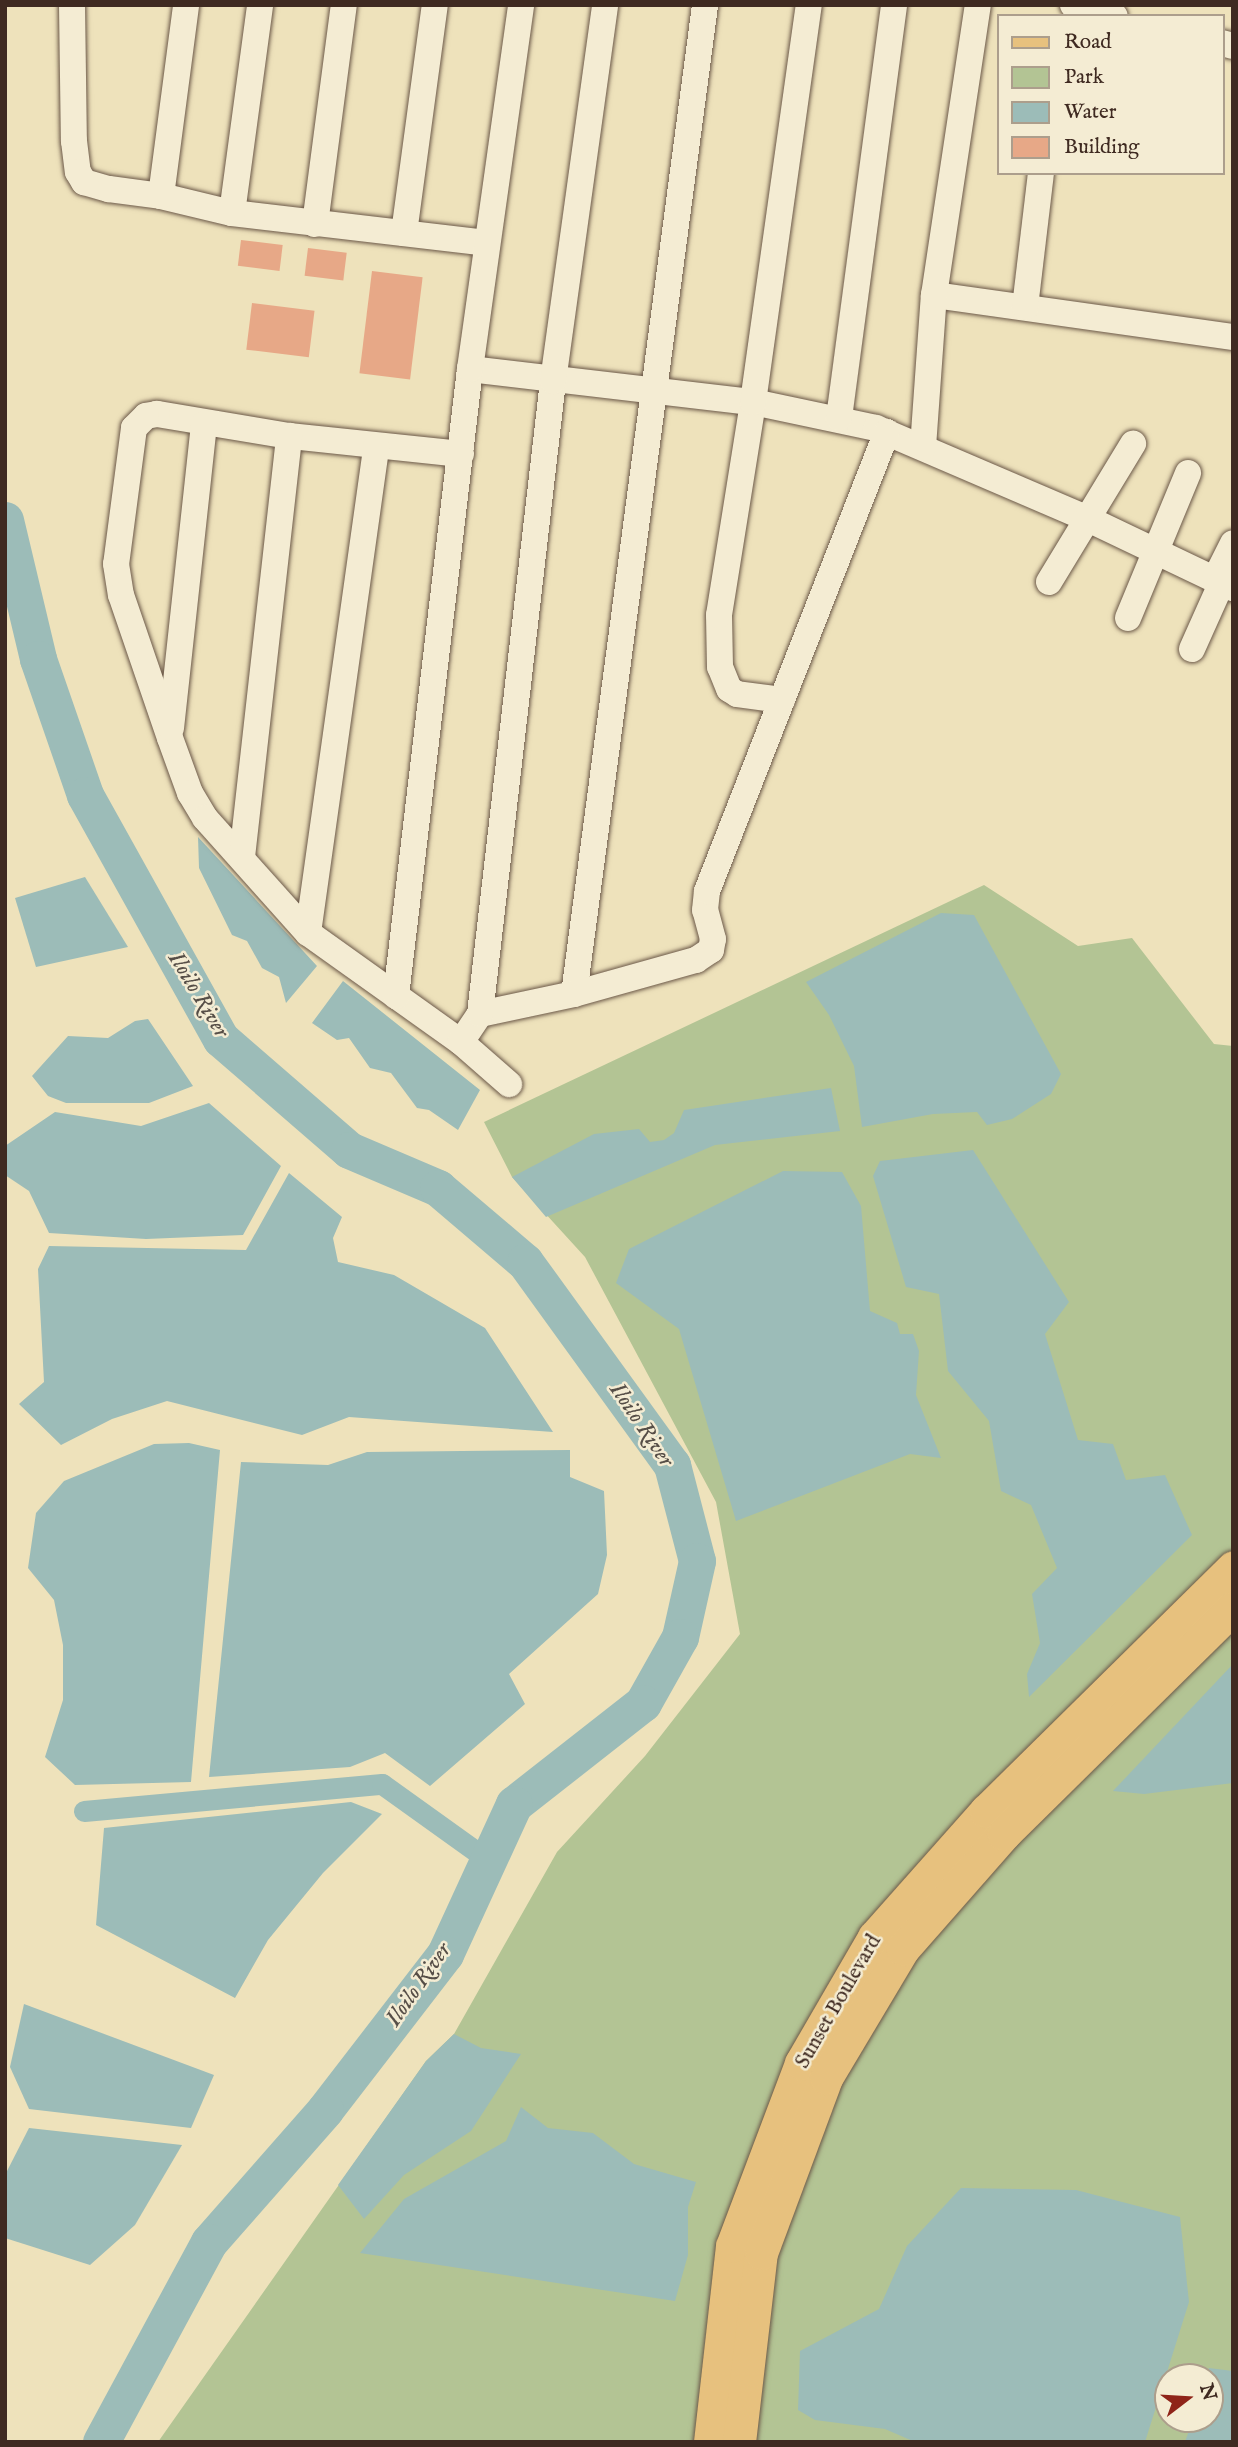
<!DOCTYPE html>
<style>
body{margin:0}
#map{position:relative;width:1238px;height:2447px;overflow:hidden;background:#eee2bb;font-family:"IM FELL English",serif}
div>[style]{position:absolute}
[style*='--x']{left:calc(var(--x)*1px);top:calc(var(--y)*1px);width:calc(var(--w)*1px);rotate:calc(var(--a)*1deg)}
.green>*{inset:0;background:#b3c494}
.water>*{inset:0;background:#9cbcb8}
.canal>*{height:21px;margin:-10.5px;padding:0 10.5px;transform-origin:10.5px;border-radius:10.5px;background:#9cbcb8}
.river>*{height:37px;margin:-18.5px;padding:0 18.5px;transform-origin:18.5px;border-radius:18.5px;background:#9cbcb8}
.building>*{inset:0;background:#e7a887;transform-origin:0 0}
.roads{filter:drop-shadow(0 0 2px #6b5848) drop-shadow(0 0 2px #6b5848)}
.minor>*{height:26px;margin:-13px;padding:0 13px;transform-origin:13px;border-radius:13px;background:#f4ecd3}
.major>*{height:33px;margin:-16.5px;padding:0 16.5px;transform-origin:16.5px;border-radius:16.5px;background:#e7c17e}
span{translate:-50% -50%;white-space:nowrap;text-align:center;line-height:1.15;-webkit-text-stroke:5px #f4ecd3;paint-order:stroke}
.street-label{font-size:21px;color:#3f2a21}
.water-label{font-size:23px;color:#564e47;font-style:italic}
.frame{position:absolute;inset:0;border:7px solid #3f2a21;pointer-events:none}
.legend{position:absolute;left:997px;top:14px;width:228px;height:161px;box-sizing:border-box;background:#f4ecd3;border:2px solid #ac9e8c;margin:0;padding:9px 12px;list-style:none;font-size:21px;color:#3f2a21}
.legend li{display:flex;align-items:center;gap:14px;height:35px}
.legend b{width:35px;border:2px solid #ac9e8c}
.north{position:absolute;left:1154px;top:2363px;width:70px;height:70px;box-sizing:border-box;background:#f4ecd3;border:2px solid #ac9e8c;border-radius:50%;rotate:73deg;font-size:19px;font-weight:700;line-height:28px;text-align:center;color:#3f2a21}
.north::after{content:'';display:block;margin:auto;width:24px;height:32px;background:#8f2418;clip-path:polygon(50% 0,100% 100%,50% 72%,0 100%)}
</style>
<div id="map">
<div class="green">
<i style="clip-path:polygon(evenodd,984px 885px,1078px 946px,1132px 938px,1214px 1044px,1233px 1046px,1233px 2442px,158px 2442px,426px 2061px,454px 2034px,557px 1852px,645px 1756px,740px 1634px,716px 1502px,585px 1257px,512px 1177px,484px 1122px,984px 885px,1168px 2377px,1210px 2377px,1210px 2419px,1168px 2419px,1168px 2377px)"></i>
</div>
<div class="water">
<i style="clip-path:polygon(198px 837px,317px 966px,286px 1003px,279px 977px,262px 968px,247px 941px,232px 935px,199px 868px)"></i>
<i style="clip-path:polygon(85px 877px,128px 947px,36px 967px,15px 898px)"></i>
<i style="clip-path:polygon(941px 913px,974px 915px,1061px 1074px,1051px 1094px,1012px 1119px,987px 1125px,977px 1112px,933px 1114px,862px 1127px,854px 1066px,829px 1015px,806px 982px)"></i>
<i style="clip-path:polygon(343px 981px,480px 1090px,458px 1130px,429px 1110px,417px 1108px,391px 1073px,370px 1068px,349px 1038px,337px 1040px,312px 1023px)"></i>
<i style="clip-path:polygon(148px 1019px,193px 1086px,149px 1103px,66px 1103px,48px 1096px,32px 1076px,68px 1036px,108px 1038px,135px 1021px)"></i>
<i style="clip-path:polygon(831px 1088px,840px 1131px,715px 1145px,546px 1217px,512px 1177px,594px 1134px,639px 1129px,650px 1142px,664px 1140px,674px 1133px,684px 1110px)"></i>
<i style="clip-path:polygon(209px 1103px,281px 1166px,243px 1235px,146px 1239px,49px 1233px,29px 1191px,5px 1175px,5px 1146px,55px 1112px,141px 1126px)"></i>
<i style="clip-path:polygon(973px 1150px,1069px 1302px,1045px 1334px,1078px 1440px,1113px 1444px,1126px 1480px,1165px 1475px,1192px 1535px,1029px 1697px,1027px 1674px,1040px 1643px,1032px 1594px,1057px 1568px,1031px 1505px,1001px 1491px,989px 1421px,948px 1371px,939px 1294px,906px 1287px,873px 1176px,880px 1161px)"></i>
<i style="clip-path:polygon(783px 1171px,842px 1172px,861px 1206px,870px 1311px,897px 1323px,900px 1334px,913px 1334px,919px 1351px,916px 1395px,941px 1458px,910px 1454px,736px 1521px,679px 1329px,616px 1283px,629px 1249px)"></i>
<i style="clip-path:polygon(289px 1173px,342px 1217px,333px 1238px,338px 1262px,394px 1275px,485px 1328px,553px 1432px,349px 1417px,302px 1435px,167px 1401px,112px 1419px,61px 1445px,19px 1404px,44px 1382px,38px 1269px,49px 1246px,246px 1250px)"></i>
<i style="clip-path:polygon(189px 1443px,220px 1450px,191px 1782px,75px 1785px,45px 1757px,63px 1700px,63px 1645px,54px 1600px,28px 1568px,36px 1513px,64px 1481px,154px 1444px)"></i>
<i style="clip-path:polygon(570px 1450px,570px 1477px,604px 1491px,607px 1555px,598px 1594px,509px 1674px,525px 1704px,430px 1786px,385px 1753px,350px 1767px,209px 1777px,241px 1462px,328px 1465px,367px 1452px)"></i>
<i style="clip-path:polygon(1233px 1664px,1233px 1783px,1144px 1794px,1113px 1791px)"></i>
<i style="clip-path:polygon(351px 1802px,382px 1814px,323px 1873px,268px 1940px,235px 1998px,96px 1925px,104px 1828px)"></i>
<i style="clip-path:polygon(24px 2004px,214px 2075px,191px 2128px,29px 2109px,10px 2067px)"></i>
<i style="clip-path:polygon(454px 2034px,481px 2048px,521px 2054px,471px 2131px,404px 2175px,364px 2219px,338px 2185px,426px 2061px)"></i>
<i style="clip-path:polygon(521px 2107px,548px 2128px,593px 2133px,634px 2164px,696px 2182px,688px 2207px,688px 2255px,675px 2301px,360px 2253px,404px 2199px,506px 2141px)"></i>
<i style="clip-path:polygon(29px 2128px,182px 2145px,135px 2225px,90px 2265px,5px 2238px,5px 2175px)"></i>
<i style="clip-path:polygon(961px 2188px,1076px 2190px,1180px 2217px,1189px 2302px,1145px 2442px,915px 2442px,885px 2429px,815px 2420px,798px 2410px,800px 2351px,879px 2309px,907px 2246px)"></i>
<i style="clip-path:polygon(1209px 2368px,1233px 2371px,1233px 2442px,1185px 2442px,1193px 2419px,1210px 2419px,1210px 2377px,1206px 2377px)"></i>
</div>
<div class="canal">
<i style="--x:84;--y:1811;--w:299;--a:-5.2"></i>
<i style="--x:382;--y:1784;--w:130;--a:35.6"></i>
</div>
<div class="river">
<i style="--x:5;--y:520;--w:143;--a:76.6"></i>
<i style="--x:38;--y:659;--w:144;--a:70.9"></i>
<i style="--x:85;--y:795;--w:279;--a:60.9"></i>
<i style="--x:221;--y:1039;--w:169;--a:40.9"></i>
<i style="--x:349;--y:1150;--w:97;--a:23.1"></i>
<i style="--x:438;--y:1188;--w:114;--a:40.4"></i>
<i style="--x:525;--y:1262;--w:251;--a:54.1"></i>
<i style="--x:672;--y:1465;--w:99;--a:75.4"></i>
<i style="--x:697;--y:1561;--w:78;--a:102.6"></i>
<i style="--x:680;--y:1637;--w:76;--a:119.3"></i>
<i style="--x:643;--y:1703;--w:164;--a:141.9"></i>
<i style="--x:514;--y:1804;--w:165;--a:114.7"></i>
<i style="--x:445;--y:1954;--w:197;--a:127.6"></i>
<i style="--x:325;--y:2110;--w:176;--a:131.3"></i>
<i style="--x:209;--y:2242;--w:227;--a:118.4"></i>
</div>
<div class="building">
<i style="left:241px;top:240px;width:42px;height:26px;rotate:7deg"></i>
<i style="left:308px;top:248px;width:39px;height:28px;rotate:7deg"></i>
<i style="left:372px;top:271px;width:51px;height:103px;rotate:7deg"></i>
<i style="left:252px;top:303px;width:63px;height:47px;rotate:7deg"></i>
</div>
<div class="roads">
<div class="minor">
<i style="--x:72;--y:5;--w:136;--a:89.2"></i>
<i style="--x:74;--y:141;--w:31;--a:83"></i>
<i style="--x:78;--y:172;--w:12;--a:59"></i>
<i style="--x:84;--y:182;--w:26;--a:16"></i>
<i style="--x:109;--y:189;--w:52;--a:7.7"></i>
<i style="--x:161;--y:196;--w:73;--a:13.5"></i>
<i style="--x:232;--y:213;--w:256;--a:6.7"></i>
<i style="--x:1073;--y:5;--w:43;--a:14.7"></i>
<i style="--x:1222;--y:43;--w:11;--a:15"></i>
<i style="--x:161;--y:196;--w:193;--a:-82.5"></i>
<i style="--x:232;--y:213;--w:210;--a:-82.3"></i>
<i style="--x:315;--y:224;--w:221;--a:-82.5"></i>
<i style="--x:404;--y:233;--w:230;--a:-82.3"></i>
<i style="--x:934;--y:295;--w:302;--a:8"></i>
<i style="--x:1025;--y:307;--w:135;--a:-83.2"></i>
<i style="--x:470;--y:369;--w:285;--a:6.7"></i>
<i style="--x:753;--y:402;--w:126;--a:11.9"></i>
<i style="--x:876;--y:428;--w:228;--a:23.2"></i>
<i style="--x:1086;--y:518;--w:163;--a:25.5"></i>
<i style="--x:839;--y:418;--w:417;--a:-82.4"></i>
<i style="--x:923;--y:447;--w:152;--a:-85.9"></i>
<i style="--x:934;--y:295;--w:293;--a:-81.4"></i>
<i style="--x:461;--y:454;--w:173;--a:-174"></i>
<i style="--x:289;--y:436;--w:134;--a:-170.5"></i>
<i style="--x:157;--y:414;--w:11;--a:170"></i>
<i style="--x:146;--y:416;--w:17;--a:135"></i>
<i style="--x:134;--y:428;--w:137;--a:97.5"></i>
<i style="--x:116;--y:564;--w:31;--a:81"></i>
<i style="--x:121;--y:595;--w:151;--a:71.1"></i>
<i style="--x:170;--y:738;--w:59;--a:70"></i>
<i style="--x:190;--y:793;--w:29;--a:59"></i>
<i style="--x:205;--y:818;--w:154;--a:48.2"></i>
<i style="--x:308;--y:933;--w:188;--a:35.5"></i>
<i style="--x:461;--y:1042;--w:64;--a:41.2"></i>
<i style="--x:1215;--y:579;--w:40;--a:-63.4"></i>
<i style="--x:1049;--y:582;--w:162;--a:-58.7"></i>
<i style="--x:1128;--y:618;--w:157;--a:-67.5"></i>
<i style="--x:1192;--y:649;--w:73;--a:-65.9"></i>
<i style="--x:782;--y:700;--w:45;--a:-172.4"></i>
<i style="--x:737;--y:694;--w:9;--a:-148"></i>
<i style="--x:729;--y:689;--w:24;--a:-112"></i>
<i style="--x:720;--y:667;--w:52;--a:-91.1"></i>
<i style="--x:719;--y:615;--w:216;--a:-80.9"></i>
<i style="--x:753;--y:402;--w:401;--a:-82"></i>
<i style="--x:171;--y:728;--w:306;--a:-83.8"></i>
<i style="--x:242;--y:857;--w:424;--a:-83.6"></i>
<i style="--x:308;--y:933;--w:491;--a:-82"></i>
<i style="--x:574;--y:994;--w:998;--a:-82.45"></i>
<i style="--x:396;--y:996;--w:631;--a:-83.27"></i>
<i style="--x:470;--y:369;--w:368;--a:-82"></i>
<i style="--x:480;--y:1014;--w:96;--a:-12"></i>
<i style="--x:574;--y:994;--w:127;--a:-15.6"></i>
<i style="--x:696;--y:960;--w:18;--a:-34"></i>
<i style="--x:711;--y:950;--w:11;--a:-80"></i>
<i style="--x:713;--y:939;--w:30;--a:-105"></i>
<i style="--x:705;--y:910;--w:19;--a:-84"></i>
<i style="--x:707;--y:891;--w:493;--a:-68.6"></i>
<i style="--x:461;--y:1042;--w:34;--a:-56"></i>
<i style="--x:480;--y:1014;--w:637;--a:-83.42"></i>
<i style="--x:553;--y:381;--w:380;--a:-82.1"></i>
</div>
<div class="major">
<i style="--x:710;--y:2442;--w:197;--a:-83.6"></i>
<i style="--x:732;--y:2246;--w:196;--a:-69.3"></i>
<i style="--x:801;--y:2063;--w:146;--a:-59.9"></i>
<i style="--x:874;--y:1937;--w:169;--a:-48.4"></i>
<i style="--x:986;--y:1811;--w:347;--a:-44.6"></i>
<i style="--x:739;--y:2442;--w:190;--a:-83.4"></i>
<i style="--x:761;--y:2253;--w:187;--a:-69.6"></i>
<i style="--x:826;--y:2078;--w:150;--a:-59.2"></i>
<i style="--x:903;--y:1949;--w:153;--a:-48.7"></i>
<i style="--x:1004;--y:1834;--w:322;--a:-44.6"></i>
</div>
</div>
<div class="street-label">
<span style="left:839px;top:2002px;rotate:-60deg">Sunset Boulevard</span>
</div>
<div class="water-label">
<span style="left:198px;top:995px;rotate:59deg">Iloilo River</span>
<span style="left:641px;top:1425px;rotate:56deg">Iloilo River</span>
<span style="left:419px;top:1985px;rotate:-55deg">Iloilo River</span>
</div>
<div class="frame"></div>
<ul class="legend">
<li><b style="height:9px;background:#e7c17e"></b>Road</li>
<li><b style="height:19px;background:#b3c494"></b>Park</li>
<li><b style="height:19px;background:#9cbcb8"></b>Water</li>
<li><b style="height:19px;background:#e7a887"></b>Building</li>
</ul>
<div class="north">N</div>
</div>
